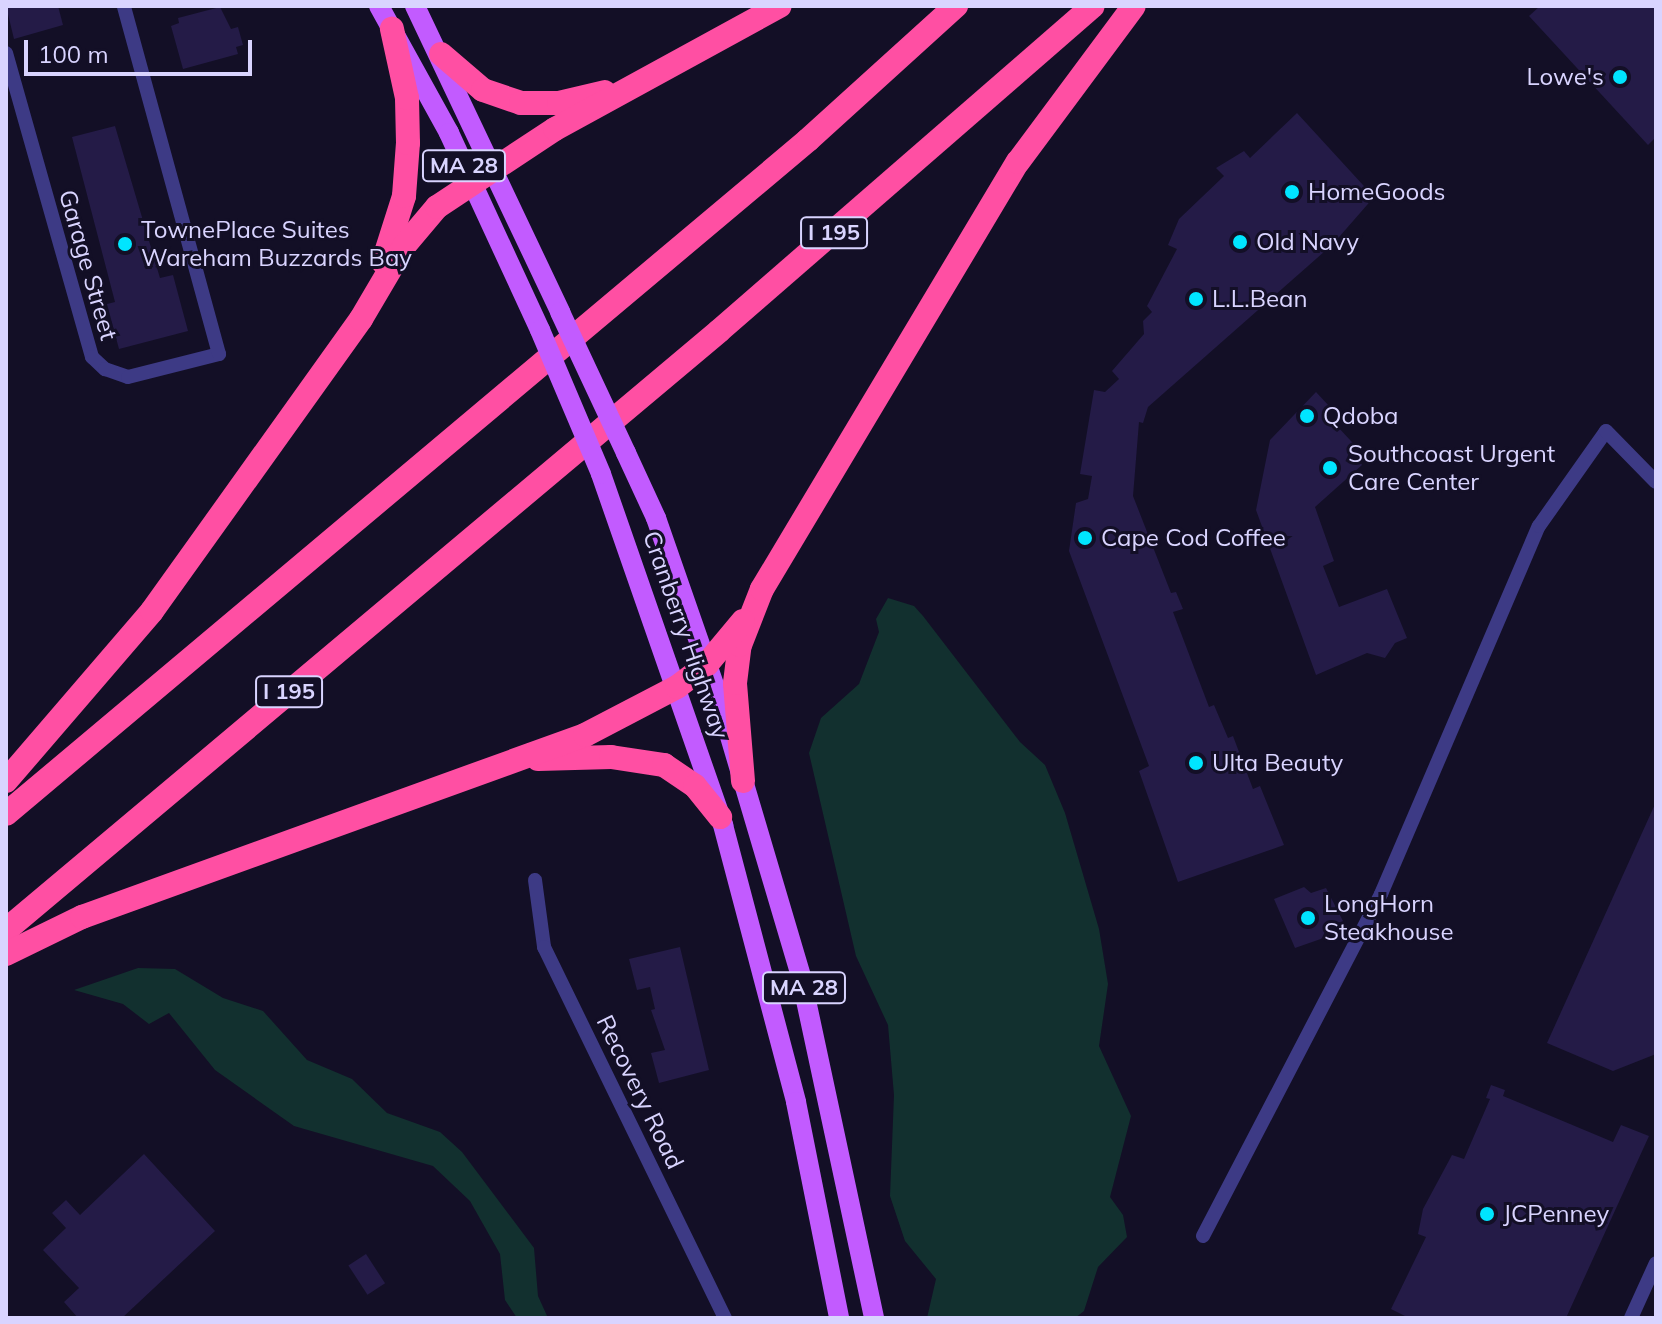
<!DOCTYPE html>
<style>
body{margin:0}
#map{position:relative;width:1662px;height:1324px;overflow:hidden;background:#130f26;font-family:Mulish,sans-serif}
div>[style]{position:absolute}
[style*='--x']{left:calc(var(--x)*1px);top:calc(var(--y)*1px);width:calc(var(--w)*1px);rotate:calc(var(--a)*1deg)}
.green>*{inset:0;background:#12302f}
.building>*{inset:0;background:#241b47;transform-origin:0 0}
.minor>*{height:14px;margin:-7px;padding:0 7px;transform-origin:7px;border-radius:7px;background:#3d3a85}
.primary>*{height:20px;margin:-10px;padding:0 10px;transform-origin:10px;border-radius:10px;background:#c25bff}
.motorway>*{height:24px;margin:-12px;padding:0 12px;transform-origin:12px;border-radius:12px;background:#ff4fa3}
.primary-bridge>*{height:20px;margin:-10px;padding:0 10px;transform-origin:10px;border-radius:10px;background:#c25bff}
.dots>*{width:22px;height:22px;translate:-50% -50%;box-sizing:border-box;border:4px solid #130f26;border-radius:50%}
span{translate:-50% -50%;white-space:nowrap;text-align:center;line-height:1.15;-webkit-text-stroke:6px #130f26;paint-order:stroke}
.shield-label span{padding:2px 6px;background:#130f26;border:2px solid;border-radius:6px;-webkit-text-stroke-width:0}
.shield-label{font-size:22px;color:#d9d4ff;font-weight:700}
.poi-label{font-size:24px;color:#d9d4ff}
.right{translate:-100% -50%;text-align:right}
.left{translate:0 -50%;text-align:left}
.street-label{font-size:24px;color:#d9d4ff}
.frame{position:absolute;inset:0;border:8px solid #d9d4ff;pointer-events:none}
.scale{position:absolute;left:24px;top:40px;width:228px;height:36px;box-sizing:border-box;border:4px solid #d9d4ff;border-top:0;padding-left:10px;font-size:24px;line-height:28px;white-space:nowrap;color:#d9d4ff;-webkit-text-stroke:6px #130f26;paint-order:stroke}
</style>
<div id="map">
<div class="green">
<i style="clip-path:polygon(888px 598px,914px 606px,923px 616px,1020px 742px,1045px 765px,1065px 813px,1099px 929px,1108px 984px,1099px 1046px,1131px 1116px,1110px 1197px,1123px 1215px,1127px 1237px,1098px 1267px,1084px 1311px,1075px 1318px,927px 1318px,936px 1279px,905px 1241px,890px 1196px,894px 1095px,888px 1025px,856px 956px,809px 753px,821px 718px,859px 684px,879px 632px,876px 619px)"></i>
<i style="clip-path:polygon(138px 968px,175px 969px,223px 998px,263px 1011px,307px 1060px,352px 1079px,387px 1113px,440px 1132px,462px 1152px,534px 1248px,538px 1296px,548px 1318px,517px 1318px,505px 1300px,500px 1254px,470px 1201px,433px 1166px,294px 1126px,215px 1070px,169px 1013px,149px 1024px,123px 1004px,74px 990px)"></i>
</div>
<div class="building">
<i style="clip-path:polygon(6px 6px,58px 6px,63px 25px,14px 39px)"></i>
<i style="clip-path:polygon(1540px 6px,1656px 6px,1656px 137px,1648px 145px,1529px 16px)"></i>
<i style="clip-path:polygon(220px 7px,231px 29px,238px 27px,243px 45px,236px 47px,238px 54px,183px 69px,171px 26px,179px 23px,178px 18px)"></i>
<i style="clip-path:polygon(1297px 113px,1374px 197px,1333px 244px,1148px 407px,1143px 423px,1139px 422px,1133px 496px,1171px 593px,1176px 592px,1183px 609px,1173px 612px,1209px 707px,1214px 705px,1228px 738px,1233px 736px,1253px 789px,1260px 786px,1284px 845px,1178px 882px,1139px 771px,1149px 766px,1069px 551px,1076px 503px,1088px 499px,1092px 476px,1080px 474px,1094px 390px,1105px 392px,1119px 379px,1112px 371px,1144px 334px,1143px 321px,1152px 312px,1147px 306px,1177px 249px,1168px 245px,1179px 219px,1224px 176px,1216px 168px,1244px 151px,1250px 158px)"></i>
<i style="clip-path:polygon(115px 126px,160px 278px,173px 275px,188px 331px,119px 349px,107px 304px,115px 302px,72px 137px)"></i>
<i style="clip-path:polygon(1316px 392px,1330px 407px,1324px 412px,1364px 455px,1359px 460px,1362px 465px,1315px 507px,1334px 561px,1323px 566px,1339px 607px,1387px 589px,1407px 638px,1395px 643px,1385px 658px,1367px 653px,1316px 675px,1256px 510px,1270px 440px)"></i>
<i style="clip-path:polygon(1656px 802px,1656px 1054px,1613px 1071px,1547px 1043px)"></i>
<i style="clip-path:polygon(1304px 887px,1311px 893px,1326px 888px,1343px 921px,1335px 934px,1295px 948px,1274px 899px)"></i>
<i style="clip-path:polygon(680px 947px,709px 1070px,659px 1083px,651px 1053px,665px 1050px,651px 1010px,655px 1009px,650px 987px,637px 990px,629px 959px)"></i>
<i style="clip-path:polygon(1491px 1085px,1505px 1090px,1503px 1096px,1613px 1142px,1621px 1125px,1649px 1136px,1566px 1318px,1405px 1316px,1391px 1309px,1426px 1237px,1418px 1234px,1423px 1209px,1452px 1155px,1464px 1159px,1490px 1099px,1486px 1098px)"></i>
<i style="clip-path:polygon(144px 1154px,215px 1231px,122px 1318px,78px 1318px,64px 1302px,79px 1288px,43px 1250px,66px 1228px,52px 1213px,66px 1200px,80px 1215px)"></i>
<i style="left:366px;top:1254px;width:35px;height:21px;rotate:57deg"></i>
</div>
<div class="minor">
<i style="--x:6;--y:53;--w:316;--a:74.2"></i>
<i style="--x:92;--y:357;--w:18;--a:43"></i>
<i style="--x:105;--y:369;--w:24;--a:19"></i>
<i style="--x:128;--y:377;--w:94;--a:-14.2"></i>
<i style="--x:219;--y:354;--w:361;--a:-105.3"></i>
<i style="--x:535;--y:880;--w:68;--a:82.3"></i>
<i style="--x:544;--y:947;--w:413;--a:64"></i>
<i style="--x:1203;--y:1236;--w:386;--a:-62.5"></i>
<i style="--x:1381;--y:894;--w:400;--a:-66.8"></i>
<i style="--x:1539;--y:526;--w:116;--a:-54.8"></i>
<i style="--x:1606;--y:431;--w:71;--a:45.6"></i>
<i style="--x:1631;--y:1318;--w:60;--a:-65.6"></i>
</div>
<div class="primary">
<i style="--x:379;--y:6;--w:145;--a:61.1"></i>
<i style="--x:449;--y:133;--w:217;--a:65.2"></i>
<i style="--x:415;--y:6;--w:339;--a:64.6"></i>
<i style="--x:626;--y:453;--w:72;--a:65.2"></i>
<i style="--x:656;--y:518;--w:188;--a:70.8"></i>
<i style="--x:718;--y:696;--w:293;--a:73.5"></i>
<i style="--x:801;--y:977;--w:349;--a:77.9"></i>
<i style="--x:601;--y:474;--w:372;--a:70.8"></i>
<i style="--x:723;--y:825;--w:286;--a:75.2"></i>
<i style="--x:796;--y:1102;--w:220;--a:78.7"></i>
</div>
<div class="motorway">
<i style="--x:441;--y:54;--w:55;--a:40.6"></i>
<i style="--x:483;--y:90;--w:40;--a:18.9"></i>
<i style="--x:521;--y:103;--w:38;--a:0"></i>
<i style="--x:559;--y:103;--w:47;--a:-13.4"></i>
<i style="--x:383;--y:262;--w:69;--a:-72.3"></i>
<i style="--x:404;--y:196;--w:53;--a:-85.7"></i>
<i style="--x:408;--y:143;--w:45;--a:-91.3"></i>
<i style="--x:407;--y:98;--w:71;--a:-102.3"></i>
<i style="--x:538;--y:759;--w:73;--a:-1.6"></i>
<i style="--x:611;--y:757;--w:54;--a:8.6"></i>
<i style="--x:664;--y:765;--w:37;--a:34"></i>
<i style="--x:695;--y:786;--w:40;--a:51"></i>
<i style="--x:6;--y:781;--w:224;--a:-49.3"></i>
<i style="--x:152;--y:611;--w:359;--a:-54.4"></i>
<i style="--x:361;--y:319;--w:85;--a:-59.5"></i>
<i style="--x:404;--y:246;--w:51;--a:-49.8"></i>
<i style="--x:437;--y:207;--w:141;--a:-33.5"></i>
<i style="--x:555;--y:129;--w:256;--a:-28.7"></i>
<i style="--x:743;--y:781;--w:98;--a:-94.7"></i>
<i style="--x:735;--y:683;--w:38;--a:-83"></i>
<i style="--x:740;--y:645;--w:60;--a:-68.6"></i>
<i style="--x:762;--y:589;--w:498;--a:-59.1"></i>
<i style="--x:1018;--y:162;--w:194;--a:-53.4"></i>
<i style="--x:6;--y:814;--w:1048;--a:-40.04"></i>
<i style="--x:808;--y:140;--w:200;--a:-42.2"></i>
<i style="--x:6;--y:930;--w:931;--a:-40.03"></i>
<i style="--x:719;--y:331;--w:495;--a:-41"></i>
<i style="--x:6;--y:954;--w:85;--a:-26"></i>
<i style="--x:82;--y:917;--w:535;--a:-19.89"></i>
<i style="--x:585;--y:735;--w:104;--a:-27.6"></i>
<i style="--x:677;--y:687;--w:38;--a:-37"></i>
<i style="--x:707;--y:664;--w:56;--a:-50.1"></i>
</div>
<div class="primary-bridge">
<i style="--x:560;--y:312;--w:156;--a:64.9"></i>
<i style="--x:540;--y:330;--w:156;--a:67"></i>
</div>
<div class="dots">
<i style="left:1620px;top:77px;background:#00e5ff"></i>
<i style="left:1292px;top:192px;background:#00e5ff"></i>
<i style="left:1240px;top:242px;background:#00e5ff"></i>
<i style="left:125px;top:244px;background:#00e5ff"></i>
<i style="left:1196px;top:299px;background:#00e5ff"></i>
<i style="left:1307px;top:416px;background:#00e5ff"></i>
<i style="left:1330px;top:468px;background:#00e5ff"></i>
<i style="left:1085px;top:538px;background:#00e5ff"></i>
<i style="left:1196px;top:763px;background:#00e5ff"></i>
<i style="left:1308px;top:918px;background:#00e5ff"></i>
<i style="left:1487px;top:1214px;background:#00e5ff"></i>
</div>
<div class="shield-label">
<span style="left:464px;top:166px">MA 28</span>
<span style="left:834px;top:233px">I 195</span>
<span style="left:289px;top:692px">I 195</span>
<span style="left:804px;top:988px">MA 28</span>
</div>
<div class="poi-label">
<span class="right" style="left:1604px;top:77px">Lowe's</span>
<span class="left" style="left:1308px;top:192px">HomeGoods</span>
<span class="left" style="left:141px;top:244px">TownePlace Suites<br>Wareham Buzzards Bay</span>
<span class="left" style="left:1256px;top:242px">Old Navy</span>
<span class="left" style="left:1212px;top:299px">L.L.Bean</span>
<span class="left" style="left:1323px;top:416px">Qdoba</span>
<span class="left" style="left:1348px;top:468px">Southcoast Urgent<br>Care Center</span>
<span class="left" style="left:1101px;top:538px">Cape Cod Coffee</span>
<span class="left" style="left:1212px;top:763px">Ulta Beauty</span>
<span class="left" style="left:1324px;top:918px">LongHorn<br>Steakhouse</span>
<span class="left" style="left:1503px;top:1214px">JCPenney</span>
</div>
<div class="street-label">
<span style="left:88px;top:265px;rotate:74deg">Garage Street</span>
<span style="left:686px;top:635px;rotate:71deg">Cranberry Highway</span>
<span style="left:640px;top:1092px;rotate:64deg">Recovery Road</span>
</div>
<div class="frame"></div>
<div class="scale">100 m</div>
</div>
